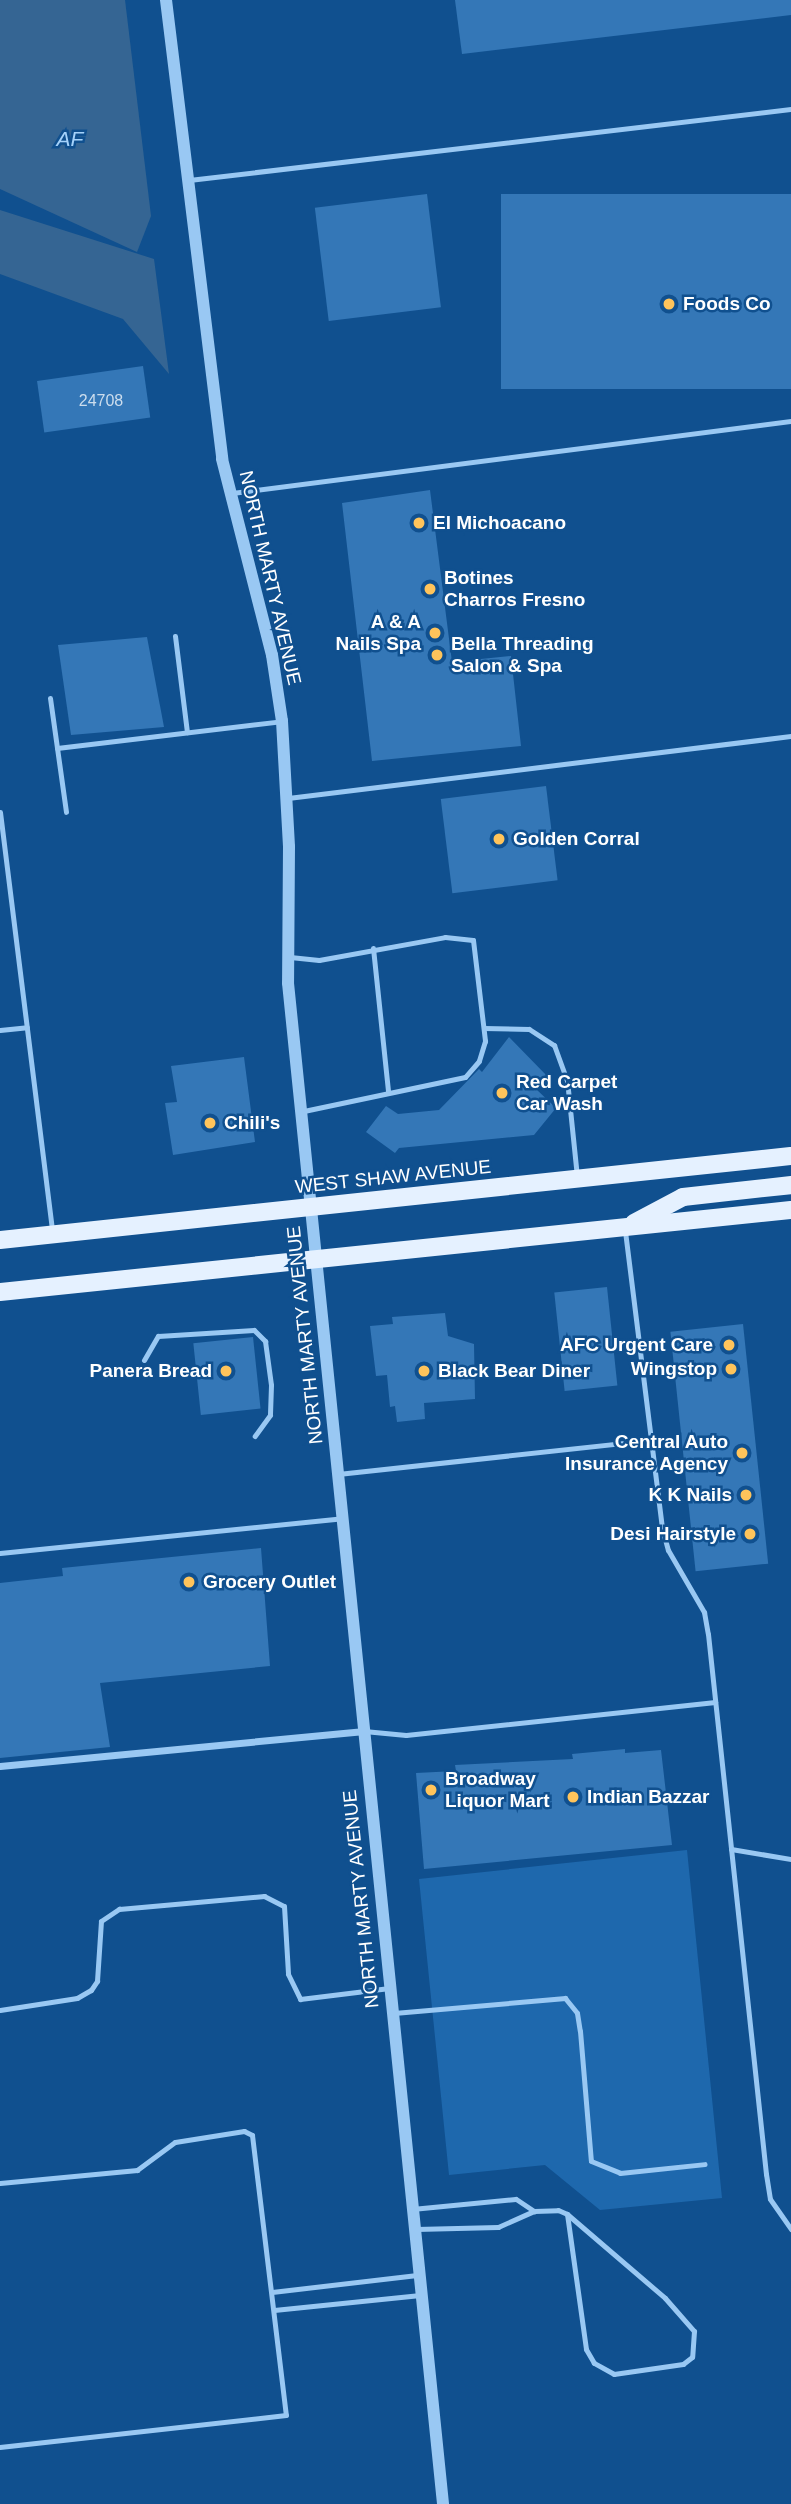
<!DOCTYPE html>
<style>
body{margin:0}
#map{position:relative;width:791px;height:2504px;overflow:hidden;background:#10508f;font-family:Arial,sans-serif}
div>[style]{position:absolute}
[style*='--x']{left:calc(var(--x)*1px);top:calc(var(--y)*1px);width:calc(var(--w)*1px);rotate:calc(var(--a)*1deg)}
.green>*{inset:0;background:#1e68ad}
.water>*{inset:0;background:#356593}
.building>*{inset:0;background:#3477b7;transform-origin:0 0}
.service>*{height:5px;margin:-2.5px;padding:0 2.5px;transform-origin:2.5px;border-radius:2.5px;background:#99c8f3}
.minor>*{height:7px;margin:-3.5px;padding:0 3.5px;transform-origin:3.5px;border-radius:3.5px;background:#99c8f3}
.tertiary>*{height:12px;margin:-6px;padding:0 6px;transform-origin:6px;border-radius:6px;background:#99c8f3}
.primary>*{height:18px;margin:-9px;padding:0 9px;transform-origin:9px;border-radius:9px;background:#e5f1ff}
.dots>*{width:19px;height:19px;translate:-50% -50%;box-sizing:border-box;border:4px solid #10508f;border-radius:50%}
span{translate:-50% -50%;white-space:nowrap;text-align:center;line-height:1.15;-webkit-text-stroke:5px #10508f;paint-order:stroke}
.number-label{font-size:16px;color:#ccdded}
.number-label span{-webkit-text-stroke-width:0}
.poi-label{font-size:19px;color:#fff;font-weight:700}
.left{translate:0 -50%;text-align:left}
.right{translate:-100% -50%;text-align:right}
.street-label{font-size:19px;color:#fff}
.water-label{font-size:21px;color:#a5d2fa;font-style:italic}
</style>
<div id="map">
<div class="green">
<i style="clip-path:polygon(687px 1850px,722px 2198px,600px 2210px,545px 2165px,449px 2175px,419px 1879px)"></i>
</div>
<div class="water">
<i style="clip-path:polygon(0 0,125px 0,151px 216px,137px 252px,0 189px)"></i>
<i style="clip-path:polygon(0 210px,154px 259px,169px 374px,123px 319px,0 274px)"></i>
</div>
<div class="building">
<i style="clip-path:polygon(455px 0,791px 0,791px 15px,462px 54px)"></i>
<i style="left:427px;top:194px;width:114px;height:113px;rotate:83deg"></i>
<i style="left:791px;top:194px;width:195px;height:290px;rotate:90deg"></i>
<i style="left:143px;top:366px;width:52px;height:107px;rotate:82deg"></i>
<i style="clip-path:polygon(430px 490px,452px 662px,511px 656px,521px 746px,372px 761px,342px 503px)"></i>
<i style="clip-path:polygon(147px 637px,164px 727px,71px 735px,58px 645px)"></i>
<i style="left:546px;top:786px;width:95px;height:106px;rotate:83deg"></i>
<i style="clip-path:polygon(509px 1037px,548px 1077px,536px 1089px,556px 1108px,534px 1135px,399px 1148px,395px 1153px,366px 1132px,386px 1106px,398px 1114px,439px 1110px,479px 1069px,482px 1072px)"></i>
<i style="clip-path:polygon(244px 1057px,255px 1142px,173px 1155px,165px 1103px,177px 1102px,171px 1066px)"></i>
<i style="left:607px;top:1287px;width:99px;height:53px;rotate:84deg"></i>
<i style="clip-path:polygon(445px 1313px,448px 1336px,474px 1344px,475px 1399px,424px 1403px,425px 1419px,397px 1422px,395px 1406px,390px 1407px,387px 1375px,376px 1376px,370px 1326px,393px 1324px,392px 1317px)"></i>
<i style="left:743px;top:1324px;width:241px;height:73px;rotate:84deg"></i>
<i style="left:253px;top:1337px;width:72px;height:60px;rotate:84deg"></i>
<i style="clip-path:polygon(261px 1548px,270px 1666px,100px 1683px,110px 1747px,0 1758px,0 1583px,63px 1576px,62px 1568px)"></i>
<i style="clip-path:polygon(625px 1749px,625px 1753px,661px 1750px,672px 1845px,424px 1869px,416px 1773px,456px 1771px,455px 1765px,573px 1759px,572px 1754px)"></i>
</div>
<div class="service">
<i style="--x:189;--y:180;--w:606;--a:-6.73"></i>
<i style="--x:232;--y:493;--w:564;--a:-7.34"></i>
<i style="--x:175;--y:636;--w:97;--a:82.9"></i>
<i style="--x:50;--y:698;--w:115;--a:82"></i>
<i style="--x:57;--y:748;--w:227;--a:-6.8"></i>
<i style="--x:288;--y:798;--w:507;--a:-7.03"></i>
<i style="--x:0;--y:812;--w:421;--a:82.9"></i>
<i style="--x:373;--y:948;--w:144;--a:84"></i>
<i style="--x:290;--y:957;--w:29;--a:6"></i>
<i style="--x:319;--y:960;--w:128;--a:-10.3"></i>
<i style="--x:445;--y:937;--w:28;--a:6"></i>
<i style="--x:473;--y:940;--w:102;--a:83.2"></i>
<i style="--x:485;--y:1041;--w:21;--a:107"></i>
<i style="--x:479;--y:1061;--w:21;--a:131"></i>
<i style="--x:465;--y:1077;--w:166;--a:168.1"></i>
<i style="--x:484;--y:1028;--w:45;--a:1.3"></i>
<i style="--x:529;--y:1029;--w:30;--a:33"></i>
<i style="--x:554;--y:1045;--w:37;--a:70"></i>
<i style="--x:567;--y:1080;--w:98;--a:84.1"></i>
<i style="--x:0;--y:1030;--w:27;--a:-6"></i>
<i style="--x:625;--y:1231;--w:299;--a:82.9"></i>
<i style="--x:662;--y:1528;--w:23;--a:75"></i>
<i style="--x:668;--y:1550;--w:72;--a:59.9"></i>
<i style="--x:704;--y:1612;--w:22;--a:80"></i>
<i style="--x:708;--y:1634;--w:543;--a:83.87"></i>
<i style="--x:766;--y:2174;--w:25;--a:81"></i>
<i style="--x:770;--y:2199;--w:37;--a:55"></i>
<i style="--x:144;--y:1360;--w:28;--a:-60"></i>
<i style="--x:158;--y:1336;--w:96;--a:-3.6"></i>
<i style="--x:254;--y:1330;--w:16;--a:45"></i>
<i style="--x:265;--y:1341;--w:44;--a:82.2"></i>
<i style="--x:271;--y:1385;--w:30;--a:92"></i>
<i style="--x:270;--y:1415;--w:26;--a:126"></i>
<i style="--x:338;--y:1474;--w:316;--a:-6.2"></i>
<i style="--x:0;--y:1553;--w:344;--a:-5.8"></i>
<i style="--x:364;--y:1731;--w:42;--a:5.4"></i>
<i style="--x:406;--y:1735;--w:311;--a:-6.1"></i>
<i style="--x:731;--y:1849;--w:61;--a:9.5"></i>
<i style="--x:0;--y:2010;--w:78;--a:-8.9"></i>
<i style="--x:77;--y:1998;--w:16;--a:-30"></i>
<i style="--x:91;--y:1990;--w:11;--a:-56"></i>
<i style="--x:97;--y:1981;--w:60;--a:-86.2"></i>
<i style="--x:101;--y:1921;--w:22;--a:-34"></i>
<i style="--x:119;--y:1909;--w:146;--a:-5.1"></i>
<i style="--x:264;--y:1896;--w:22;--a:27"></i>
<i style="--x:284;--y:1906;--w:68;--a:86.6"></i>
<i style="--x:288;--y:1974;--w:28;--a:64"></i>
<i style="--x:300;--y:1999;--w:90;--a:-7"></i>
<i style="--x:394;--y:2013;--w:172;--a:-5"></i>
<i style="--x:565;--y:1998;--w:19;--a:51"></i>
<i style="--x:577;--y:2013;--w:18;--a:81"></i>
<i style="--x:580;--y:2031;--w:130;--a:85.2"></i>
<i style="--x:591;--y:2161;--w:31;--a:22"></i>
<i style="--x:620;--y:2173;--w:85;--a:-6"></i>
<i style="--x:0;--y:2183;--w:138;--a:-5.4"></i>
<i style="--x:137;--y:2170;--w:47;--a:-36.4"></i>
<i style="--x:175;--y:2142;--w:70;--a:-9.1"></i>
<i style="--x:244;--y:2131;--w:9;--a:27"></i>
<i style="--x:252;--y:2135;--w:282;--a:83.1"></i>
<i style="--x:286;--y:2415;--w:288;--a:173.6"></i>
<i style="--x:412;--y:2209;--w:104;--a:-5.5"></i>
<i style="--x:516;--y:2199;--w:22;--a:34"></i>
<i style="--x:416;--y:2229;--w:82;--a:-1.4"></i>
<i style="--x:498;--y:2227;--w:39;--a:-24"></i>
<i style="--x:534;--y:2211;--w:24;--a:-2"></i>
<i style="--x:558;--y:2210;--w:10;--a:24"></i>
<i style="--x:567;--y:2214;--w:129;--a:40.6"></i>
<i style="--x:665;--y:2298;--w:44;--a:48.7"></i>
<i style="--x:694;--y:2331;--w:26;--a:94"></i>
<i style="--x:692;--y:2357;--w:11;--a:142"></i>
<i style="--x:683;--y:2364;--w:70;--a:171.8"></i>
<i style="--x:614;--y:2374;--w:23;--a:-151"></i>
<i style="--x:594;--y:2363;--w:16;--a:-120"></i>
<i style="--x:586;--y:2349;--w:136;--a:-98"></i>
<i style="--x:272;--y:2292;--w:146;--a:-6.7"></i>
<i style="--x:274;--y:2310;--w:147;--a:-5.9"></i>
</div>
<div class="minor">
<i style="--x:0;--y:1766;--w:366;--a:-5.5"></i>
</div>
<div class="tertiary">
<i style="--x:166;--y:0;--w:462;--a:83"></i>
<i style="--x:222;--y:459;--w:202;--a:75.7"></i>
<i style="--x:272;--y:655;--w:67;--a:81.4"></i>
<i style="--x:282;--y:721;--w:126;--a:86.8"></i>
<i style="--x:289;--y:847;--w:136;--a:90.4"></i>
<i style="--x:288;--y:983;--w:1529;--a:84.18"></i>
</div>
<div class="primary">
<i style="--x:634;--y:1223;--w:55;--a:-28"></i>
<i style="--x:683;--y:1197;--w:109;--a:-6.3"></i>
<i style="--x:0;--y:1240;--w:795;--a:-6.06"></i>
<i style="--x:0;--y:1292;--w:795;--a:-5.92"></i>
</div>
<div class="dots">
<i style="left:669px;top:304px;background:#ffc45b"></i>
<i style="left:419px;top:523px;background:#ffc45b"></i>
<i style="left:430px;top:589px;background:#ffc45b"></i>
<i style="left:435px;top:633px;background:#ffc45b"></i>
<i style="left:437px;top:655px;background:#ffc45b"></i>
<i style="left:499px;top:839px;background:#ffc45b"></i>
<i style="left:502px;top:1093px;background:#ffc45b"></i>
<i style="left:210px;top:1123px;background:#ffc45b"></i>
<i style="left:729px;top:1345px;background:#ffc45b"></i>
<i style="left:731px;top:1369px;background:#ffc45b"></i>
<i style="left:226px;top:1371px;background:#ffc45b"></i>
<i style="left:424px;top:1371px;background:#ffc45b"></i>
<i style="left:742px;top:1453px;background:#ffc45b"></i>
<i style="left:746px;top:1495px;background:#ffc45b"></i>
<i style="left:750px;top:1534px;background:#ffc45b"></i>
<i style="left:189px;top:1582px;background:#ffc45b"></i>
<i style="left:431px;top:1790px;background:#ffc45b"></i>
<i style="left:573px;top:1797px;background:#ffc45b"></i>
</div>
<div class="number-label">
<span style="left:101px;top:401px">24708</span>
</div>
<div class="poi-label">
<span class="left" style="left:683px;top:304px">Foods Co</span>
<span class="left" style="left:433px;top:523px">El Michoacano</span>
<span class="left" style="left:444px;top:589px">Botines<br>Charros Fresno</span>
<span class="right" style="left:421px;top:633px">A &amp; A<br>Nails Spa</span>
<span class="left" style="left:451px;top:655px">Bella Threading<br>Salon &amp; Spa</span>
<span class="left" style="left:513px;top:839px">Golden Corral</span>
<span class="left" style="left:516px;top:1093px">Red Carpet<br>Car Wash</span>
<span class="left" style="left:224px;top:1123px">Chili's</span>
<span class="right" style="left:713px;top:1345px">AFC Urgent Care</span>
<span class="right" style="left:717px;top:1369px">Wingstop</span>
<span class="right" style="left:212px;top:1371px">Panera Bread</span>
<span class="left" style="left:438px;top:1371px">Black Bear Diner</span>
<span class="right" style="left:728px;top:1453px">Central Auto<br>Insurance Agency</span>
<span class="right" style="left:732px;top:1495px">K K Nails</span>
<span class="right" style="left:736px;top:1534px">Desi Hairstyle</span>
<span class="left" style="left:203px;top:1582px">Grocery Outlet</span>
<span class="left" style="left:445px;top:1790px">Broadway<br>Liquor Mart</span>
<span class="left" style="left:587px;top:1797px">Indian Bazzar</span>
</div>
<div class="street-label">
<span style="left:270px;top:578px;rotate:77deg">NORTH MARTY AVENUE</span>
<span style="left:393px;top:1177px;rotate:-6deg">WEST SHAW AVENUE</span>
<span style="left:305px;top:1335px;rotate:-96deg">NORTH MARTY AVENUE</span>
<span style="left:361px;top:1899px;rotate:-96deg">NORTH MARTY AVENUE</span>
</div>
<div class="water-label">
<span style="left:70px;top:139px">AF</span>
</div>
</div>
